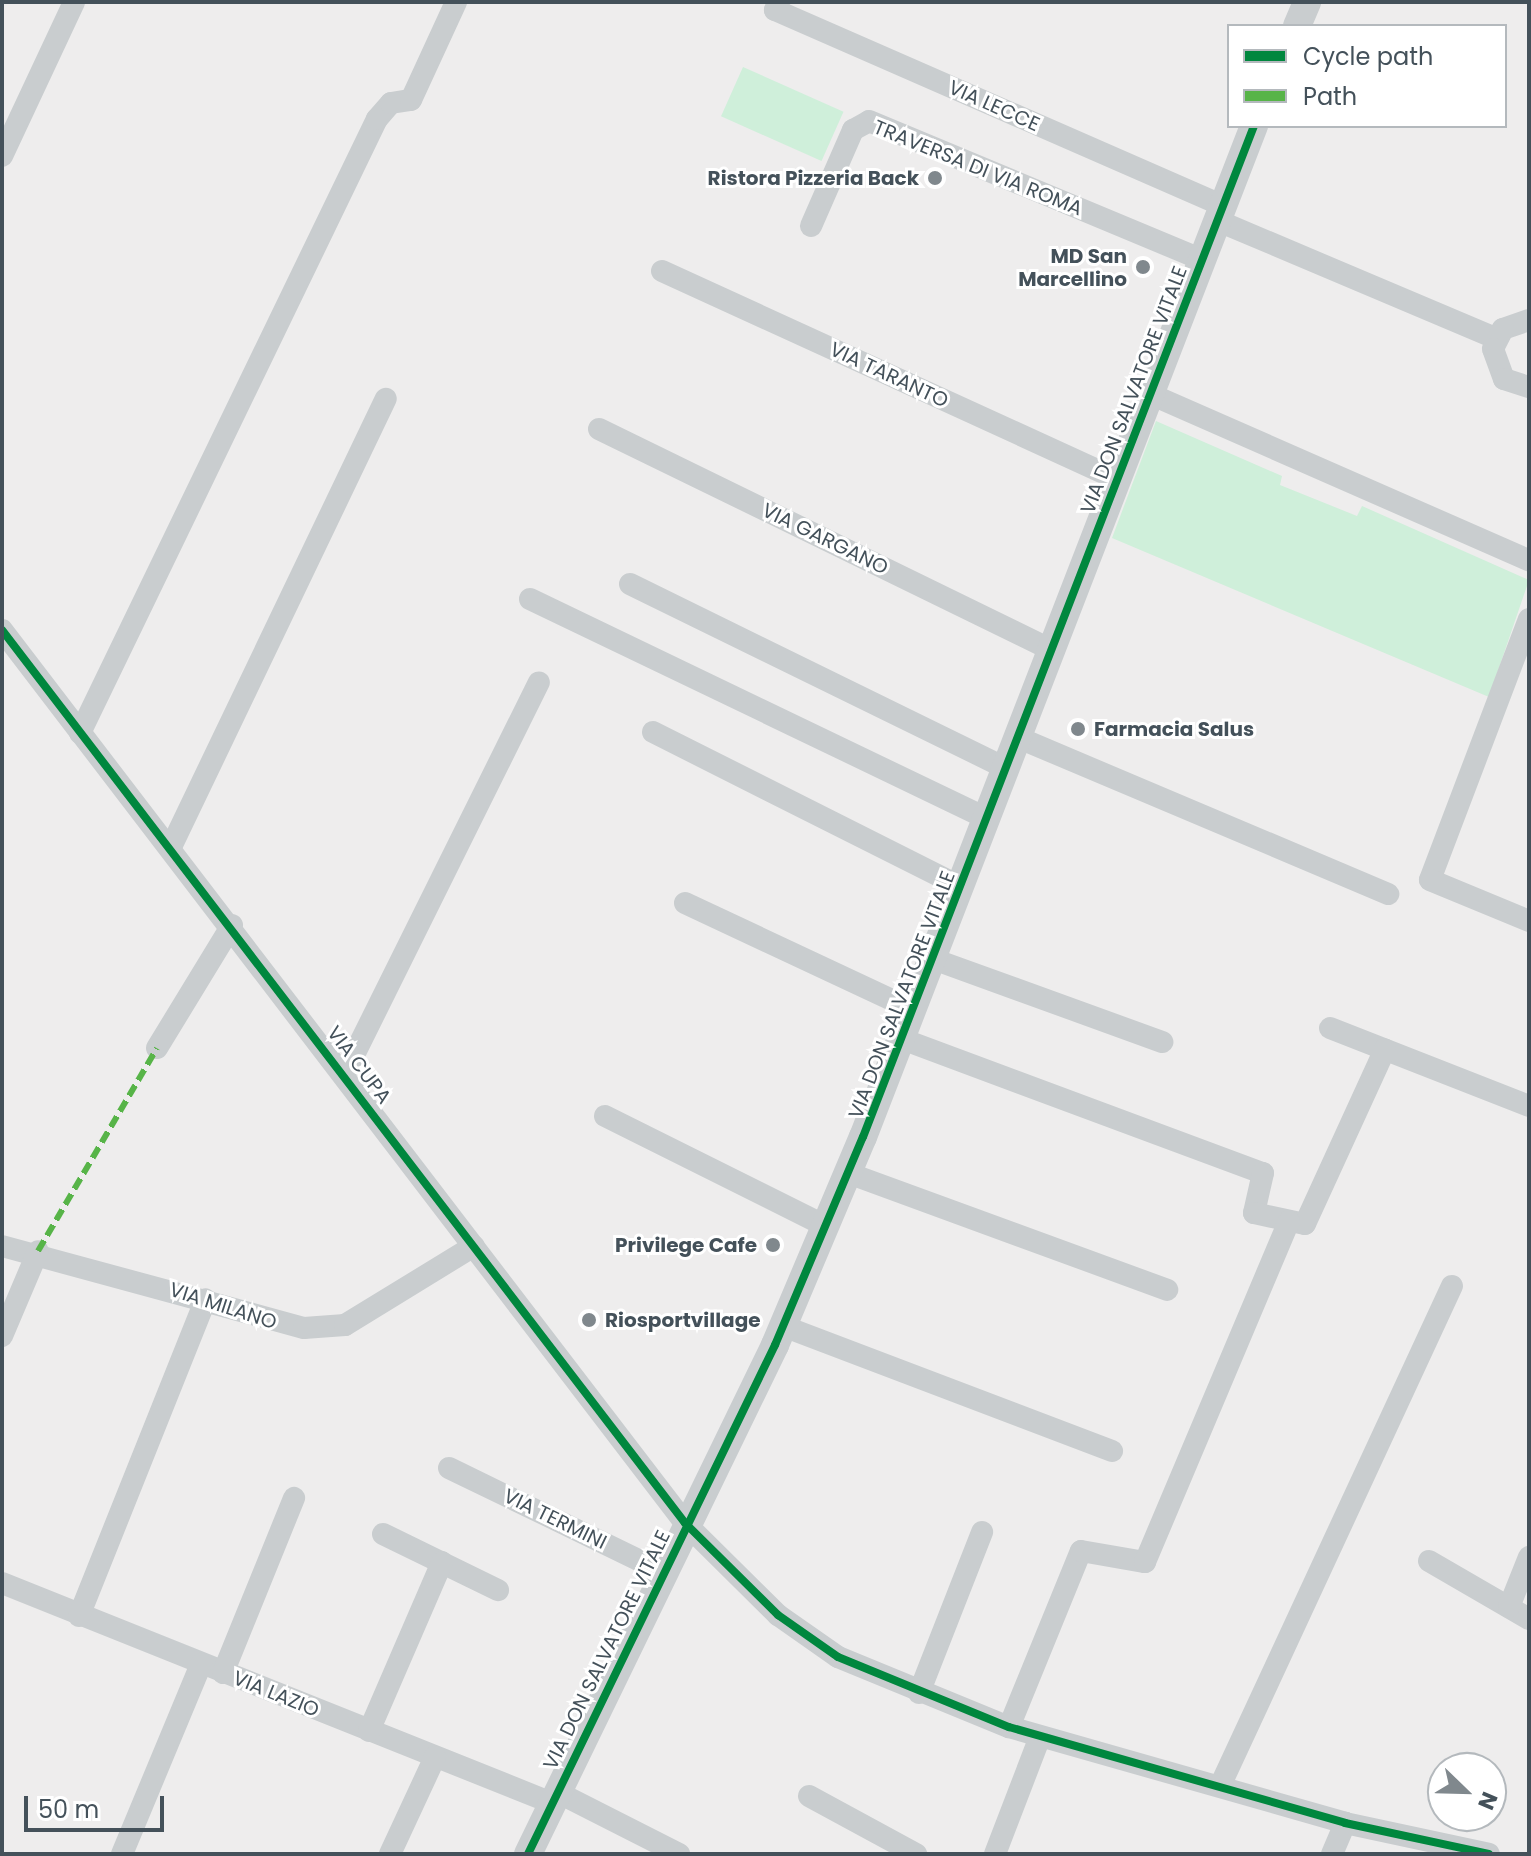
<!DOCTYPE html>
<style>
body{margin:0}
#map{position:relative;width:1531px;height:1856px;overflow:hidden;background:#eeeded;font-family:Poppins,sans-serif}
div>[style]{position:absolute}
[style*='--x']{left:calc(var(--x)*1px);top:calc(var(--y)*1px);width:calc(var(--w)*1px);rotate:calc(var(--a)*1deg)}
.green>*{inset:0;background:#cfefda;transform-origin:0 0}
.minor>*{height:22px;margin:-11px;padding:0 11px;transform-origin:11px;border-radius:11px;background:#c9cdcf}
.tertiary>*{height:28px;margin:-14px;padding:0 14px;transform-origin:14px;border-radius:14px;background:#c9cdcf}
.quiet>*{height:6px;margin-top:-3px;transform-origin:0;background:repeating-linear-gradient(90deg,#57b448 0 12px,transparent 0 18px)}
.cycleway>*{height:8px;margin:-4px;padding:0 4px;transform-origin:4px;border-radius:4px;background:#00873e}
.dots>*{width:22px;height:22px;translate:-50% -50%;box-sizing:border-box;border:4px solid #fff;border-radius:50%}
span{translate:-50% -50%;white-space:nowrap;text-align:center;line-height:1.15;-webkit-text-stroke:6px #fff;paint-order:stroke}
.street-label{font-size:20px;color:#44515a}
.poi-label{font-size:20px;color:#44515a;font-weight:700}
.right{translate:-100% -50%;text-align:right}
.left{translate:0 -50%;text-align:left}
.frame{position:absolute;inset:0;border:4px solid #44515a;pointer-events:none}
.legend{position:absolute;left:1227px;top:24px;width:280px;height:104px;box-sizing:border-box;background:#fff;border:2px solid #b4b9bd;margin:0;padding:10px 14px;list-style:none;font-size:24px;color:#44515a}
.legend li{display:flex;align-items:center;gap:16px;height:40px}
.legend b{width:40px;border:2px solid #b4b9bd}
.north{position:absolute;left:1427px;top:1752px;width:80px;height:80px;box-sizing:border-box;background:#fff;border:2px solid #b4b9bd;border-radius:50%;rotate:113deg;font-size:22px;font-weight:700;line-height:32px;text-align:center;color:#44515a}
.north::after{content:'';display:block;margin:auto;width:28px;height:36px;background:#80888d;clip-path:polygon(50% 0,100% 100%,50% 72%,0 100%)}
.scale{position:absolute;left:24px;top:1796px;width:140px;height:36px;box-sizing:border-box;border:4px solid #44515a;border-top:0;padding-left:10px;font-size:24px;line-height:28px;white-space:nowrap;color:#44515a;-webkit-text-stroke:6px #fff;paint-order:stroke}
</style>
<div id="map">
<div class="green">
<i style="left:743px;top:67px;width:110px;height:54px;rotate:24deg"></i>
<i style="clip-path:polygon(1156px 421px,1282px 476px,1280px 485px,1357px 516px,1362px 506px,1529px 580px,1489px 697px,1112px 538px)"></i>
</div>
<div class="minor">
<i style="--x:779;--y:2;--w:9;--a:117"></i>
<i style="--x:775;--y:10;--w:487;--a:23.6"></i>
<i style="--x:2;--y:156;--w:170;--a:-64.9"></i>
<i style="--x:1216;--y:220;--w:304;--a:22.9"></i>
<i style="--x:811;--y:226;--w:105;--a:-66.4"></i>
<i style="--x:853;--y:130;--w:18;--a:-29"></i>
<i style="--x:869;--y:121;--w:360;--a:22.6"></i>
<i style="--x:662;--y:271;--w:500;--a:24.57"></i>
<i style="--x:1529;--y:320;--w:28;--a:161"></i>
<i style="--x:1503;--y:329;--w:22;--a:117"></i>
<i style="--x:1493;--y:349;--w:32;--a:70"></i>
<i style="--x:1504;--y:379;--w:26;--a:18"></i>
<i style="--x:1150;--y:394;--w:414;--a:23.7"></i>
<i style="--x:599;--y:429;--w:504;--a:26.01"></i>
<i style="--x:630;--y:584;--w:420;--a:26.1"></i>
<i style="--x:530;--y:599;--w:508;--a:25.66"></i>
<i style="--x:1529;--y:619;--w:279;--a:110.8"></i>
<i style="--x:1430;--y:880;--w:107;--a:22.5"></i>
<i style="--x:2;--y:630;--w:1124;--a:52.59"></i>
<i style="--x:685;--y:1523;--w:131;--a:44.7"></i>
<i style="--x:778;--y:1615;--w:73;--a:35"></i>
<i style="--x:838;--y:1657;--w:185;--a:22.3"></i>
<i style="--x:1009;--y:1727;--w:349;--a:15.9"></i>
<i style="--x:1345;--y:1823;--w:147;--a:12.1"></i>
<i style="--x:653;--y:732;--w:345;--a:26.7"></i>
<i style="--x:80;--y:733;--w:682;--a:-64.19"></i>
<i style="--x:377;--y:119;--w:21;--a:-49"></i>
<i style="--x:391;--y:103;--w:20;--a:-9"></i>
<i style="--x:411;--y:100;--w:108;--a:-65.3"></i>
<i style="--x:1019;--y:738;--w:401;--a:22.9"></i>
<i style="--x:171;--y:847;--w:497;--a:-64.4"></i>
<i style="--x:685;--y:903;--w:252;--a:25.1"></i>
<i style="--x:933;--y:959;--w:244;--a:19.9"></i>
<i style="--x:1330;--y:1028;--w:214;--a:21.4"></i>
<i style="--x:902;--y:1039;--w:385;--a:20.4"></i>
<i style="--x:1263;--y:1173;--w:41;--a:102.7"></i>
<i style="--x:1254;--y:1213;--w:52;--a:12.2"></i>
<i style="--x:1305;--y:1224;--w:192;--a:-65.4"></i>
<i style="--x:157;--y:1048;--w:144;--a:-58.6"></i>
<i style="--x:345;--y:1073;--w:436;--a:-63.6"></i>
<i style="--x:605;--y:1116;--w:245;--a:26.5"></i>
<i style="--x:848;--y:1173;--w:340;--a:20.1"></i>
<i style="--x:2;--y:1246;--w:313;--a:15.2"></i>
<i style="--x:304;--y:1328;--w:41;--a:-4.2"></i>
<i style="--x:345;--y:1325;--w:151;--a:-31.5"></i>
<i style="--x:783;--y:1326;--w:352;--a:20.8"></i>
<i style="--x:2;--y:1336;--w:92;--a:-67"></i>
<i style="--x:449;--y:1468;--w:236;--a:25.9"></i>
<i style="--x:383;--y:1534;--w:128;--a:26"></i>
<i style="--x:1429;--y:1561;--w:116;--a:30.1"></i>
<i style="--x:2;--y:1583;--w:592;--a:21.8"></i>
<i style="--x:1509;--y:1607;--w:54;--a:-68.2"></i>
<i style="--x:79;--y:1616;--w:341;--a:-68.2"></i>
<i style="--x:223;--y:1673;--w:189;--a:-67.9"></i>
<i style="--x:919;--y:1693;--w:173;--a:-68.6"></i>
<i style="--x:1009;--y:1727;--w:190;--a:-67.8"></i>
<i style="--x:1081;--y:1551;--w:65;--a:9.8"></i>
<i style="--x:1145;--y:1562;--w:370;--a:-67.1"></i>
<i style="--x:369;--y:1731;--w:184;--a:-66.6"></i>
<i style="--x:1221;--y:1784;--w:549;--a:-65.12"></i>
<i style="--x:557;--y:1792;--w:137;--a:26.9"></i>
<i style="--x:809;--y:1796;--w:122;--a:28.5"></i>
<i style="--x:122;--y:1854;--w:206;--a:-67.4"></i>
<i style="--x:390;--y:1854;--w:107;--a:-65.1"></i>
<i style="--x:995;--y:1854;--w:125;--a:-69"></i>
<i style="--x:1332;--y:1854;--w:34;--a:-67"></i>
</div>
<div class="tertiary">
<i style="--x:1297;--y:26;--w:26;--a:-67"></i>
<i style="--x:528;--y:1854;--w:566;--a:-64.11"></i>
<i style="--x:775;--y:1345;--w:226;--a:-67.1"></i>
<i style="--x:863;--y:1137;--w:1084;--a:-68.86"></i>
</div>
<div class="quiet">
<i style="--x:38;--y:1251;--w:235;--a:-59.6"></i>
</div>
<div class="cycleway">
<i style="--x:2;--y:630;--w:1124;--a:52.59"></i>
<i style="--x:685;--y:1523;--w:131;--a:44.7"></i>
<i style="--x:778;--y:1615;--w:73;--a:35"></i>
<i style="--x:838;--y:1657;--w:185;--a:22.3"></i>
<i style="--x:1009;--y:1727;--w:349;--a:15.9"></i>
<i style="--x:1345;--y:1823;--w:147;--a:12.1"></i>
<i style="--x:528;--y:1854;--w:566;--a:-64.11"></i>
<i style="--x:775;--y:1345;--w:226;--a:-67.1"></i>
<i style="--x:863;--y:1137;--w:1084;--a:-68.86"></i>
</div>
<div class="dots">
<i style="left:935px;top:178px;background:#80888d"></i>
<i style="left:1143px;top:267px;background:#80888d"></i>
<i style="left:1078px;top:729px;background:#80888d"></i>
<i style="left:773px;top:1245px;background:#80888d"></i>
<i style="left:589px;top:1320px;background:#80888d"></i>
</div>
<div class="street-label">
<span style="left:994px;top:106px;rotate:24deg">VIA LECCE</span>
<span style="left:978px;top:168px;rotate:22deg">TRAVERSA DI VIA ROMA</span>
<span style="left:889px;top:375px;rotate:25deg">VIA TARANTO</span>
<span style="left:1134px;top:390px;rotate:-69deg">VIA DON SALVATORE VITALE</span>
<span style="left:825px;top:539px;rotate:26deg">VIA GARGANO</span>
<span style="left:902px;top:995px;rotate:-69deg">VIA DON SALVATORE VITALE</span>
<span style="left:359px;top:1065px;rotate:53deg">VIA CUPA</span>
<span style="left:223px;top:1306px;rotate:18deg">VIA MILANO</span>
<span style="left:555px;top:1519px;rotate:26deg">VIA TERMINI</span>
<span style="left:607px;top:1650px;rotate:-64deg">VIA DON SALVATORE VITALE</span>
<span style="left:276px;top:1694px;rotate:22deg">VIA LAZIO</span>
</div>
<div class="poi-label">
<span class="right" style="left:919px;top:178px">Ristora Pizzeria Back</span>
<span class="right" style="left:1127px;top:268px">MD San<br>Marcellino</span>
<span class="left" style="left:1094px;top:729px">Farmacia Salus</span>
<span class="right" style="left:757px;top:1245px">Privilege Cafe</span>
<span class="left" style="left:605px;top:1320px">Riosportvillage</span>
</div>
<div class="frame"></div>
<ul class="legend">
<li><b style="height:10px;background:#00873e"></b>Cycle path</li>
<li><b style="height:10px;background:#57b448"></b>Path</li>
</ul>
<div class="north">N</div>
<div class="scale">50 m</div>
</div>
